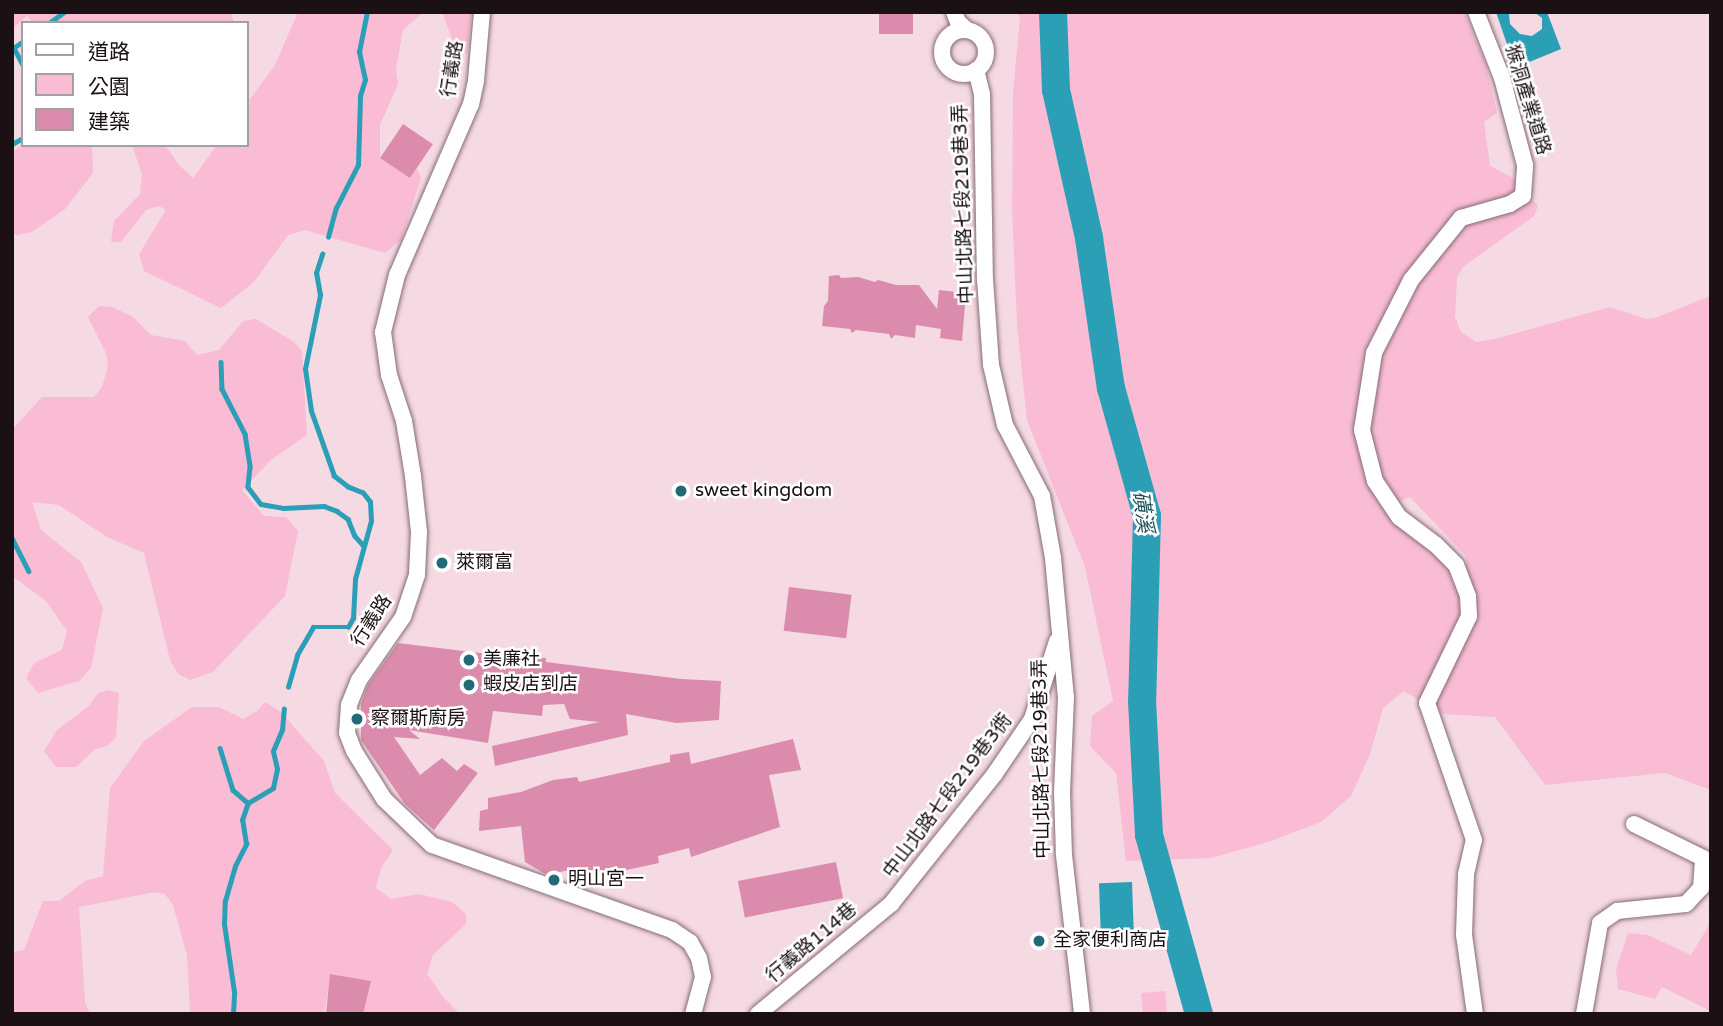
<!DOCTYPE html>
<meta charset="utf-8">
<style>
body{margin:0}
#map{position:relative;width:1723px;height:1026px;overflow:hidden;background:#f5d9e3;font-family:"Varela Round","Noto Sans TC",sans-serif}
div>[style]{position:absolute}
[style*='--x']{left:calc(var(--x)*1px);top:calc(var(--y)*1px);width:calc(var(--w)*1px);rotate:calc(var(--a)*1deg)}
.green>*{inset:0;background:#f9bcd4;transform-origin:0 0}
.water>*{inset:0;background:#2a9fb6;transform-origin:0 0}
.stream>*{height:4.5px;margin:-2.25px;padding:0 2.25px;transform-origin:2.25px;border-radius:2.25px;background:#2a9fb6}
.river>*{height:28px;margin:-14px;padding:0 14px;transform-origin:14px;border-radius:14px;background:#2a9fb6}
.building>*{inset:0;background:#db8cad;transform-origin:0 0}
.roads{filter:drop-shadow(0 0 2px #856c76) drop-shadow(0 0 2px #856c76)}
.minor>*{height:16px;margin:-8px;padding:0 8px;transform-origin:8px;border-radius:8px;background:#fff}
.minor>.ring{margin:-8px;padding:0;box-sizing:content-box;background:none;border:16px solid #fff;border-radius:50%}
.dots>*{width:19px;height:19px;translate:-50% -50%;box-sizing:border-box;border:4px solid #fff;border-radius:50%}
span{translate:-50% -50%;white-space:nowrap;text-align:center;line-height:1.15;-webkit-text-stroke:5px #fff;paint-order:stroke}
.street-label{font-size:19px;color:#1b1115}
.poi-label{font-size:19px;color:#1b1115}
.left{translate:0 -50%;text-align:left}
.water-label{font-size:21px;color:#1f4f59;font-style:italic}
.frame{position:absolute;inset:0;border:14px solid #1b1115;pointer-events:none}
.legend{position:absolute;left:21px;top:21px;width:228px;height:126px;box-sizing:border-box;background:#fff;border:2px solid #a4a0a1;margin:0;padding:9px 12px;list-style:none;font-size:21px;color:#1b1115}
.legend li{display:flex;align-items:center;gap:14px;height:35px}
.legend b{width:35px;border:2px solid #a4a0a1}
</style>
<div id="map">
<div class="green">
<i style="clip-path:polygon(12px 12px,230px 12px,235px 23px,34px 23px,27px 16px,12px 29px)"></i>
<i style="clip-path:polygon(298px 12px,423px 12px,403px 30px,396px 69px,398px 84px,380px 125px,380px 158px,410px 178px,417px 168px,421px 178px,401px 240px,385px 253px,305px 230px,288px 235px,254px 282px,221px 308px,144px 271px,139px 254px,166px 210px,159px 206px,146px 210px,121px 242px,111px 242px,114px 221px,140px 194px,142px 174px,132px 145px,165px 145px,179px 165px,193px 178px,217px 145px,247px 145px,247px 103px,275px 65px)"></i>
<i style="clip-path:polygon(442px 12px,471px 12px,467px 53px,458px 56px)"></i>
<i style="clip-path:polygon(evenodd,1017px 12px,1464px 12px,1486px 65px,1497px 113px,1484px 122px,1490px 166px,1513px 178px,1538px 206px,1534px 216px,1464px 266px,1457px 277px,1455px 317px,1461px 332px,1476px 342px,1495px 339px,1610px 307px,1646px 319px,1655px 318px,1711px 296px,1711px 790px,1665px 773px,1545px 785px,1495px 717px,1442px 714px,1404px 691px,1383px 708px,1370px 754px,1351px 796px,1321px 822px,1268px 842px,1211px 858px,1126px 861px,1116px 773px,1090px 746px,1092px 716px,1113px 701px,1085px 567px,1027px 420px,1017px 324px,1012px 209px,1013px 95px,1020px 17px,1017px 12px,1410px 497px,1466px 556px,1467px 564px,1445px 563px,1417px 541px,1400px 501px,1410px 497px)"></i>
<i style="clip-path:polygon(24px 145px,92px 145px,93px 173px,65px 209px,32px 232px,17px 235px,12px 232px,12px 152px)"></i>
<i style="clip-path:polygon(99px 306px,113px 307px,133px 317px,151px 335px,185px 341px,197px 355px,219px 350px,243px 321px,256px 319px,294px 342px,302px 351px,307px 435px,272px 459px,242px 490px,264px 516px,286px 517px,298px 531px,285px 596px,213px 672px,190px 680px,178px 674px,170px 660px,144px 553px,107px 537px,59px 505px,32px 502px,41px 530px,81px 562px,103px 608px,91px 668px,79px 681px,38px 693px,26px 678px,34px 663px,62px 650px,67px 631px,46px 601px,12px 576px,12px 430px,42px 397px,94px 397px,102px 387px,108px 367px,106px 353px,88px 317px)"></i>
<i style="clip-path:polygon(109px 690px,119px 693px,116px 737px,107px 746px,94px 750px,76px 767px,56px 767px,44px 751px,57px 730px,89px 706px,98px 693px)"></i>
<i style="clip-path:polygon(265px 702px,281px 712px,324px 761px,335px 793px,393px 850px,381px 868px,376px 888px,391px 899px,419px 894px,452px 902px,466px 914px,466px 924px,433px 955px,427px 974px,444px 998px,460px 1014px,363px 1014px,370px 981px,331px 974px,324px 1014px,190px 1014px,187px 955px,173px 905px,165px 894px,155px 892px,79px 907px,85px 1002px,90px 1013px,121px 1014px,12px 1014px,12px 952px,24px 950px,43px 901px,59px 901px,85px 881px,103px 876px,110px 788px,144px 741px,192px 707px,219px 707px,243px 719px,257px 711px)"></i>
<i style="clip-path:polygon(1711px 922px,1711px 1011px,1662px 987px,1655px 999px,1618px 989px,1616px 969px,1628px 933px,1648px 935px,1691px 955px)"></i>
<i style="left:1165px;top:991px;width:23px;height:24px;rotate:85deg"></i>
</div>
<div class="water">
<i style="clip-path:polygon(1496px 12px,1512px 12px,1509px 14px,1510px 24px,1520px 34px,1532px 36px,1542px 29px,1542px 18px,1534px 12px,1547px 12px,1561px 49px,1515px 68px)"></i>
<i style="left:1132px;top:882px;width:52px;height:33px;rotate:88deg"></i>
</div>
<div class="stream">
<i style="--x:49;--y:23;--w:19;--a:-36"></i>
<i style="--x:23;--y:42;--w:11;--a:146"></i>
<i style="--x:14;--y:48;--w:19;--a:62"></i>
<i style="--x:12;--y:144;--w:13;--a:-29"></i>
<i style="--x:328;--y:237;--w:30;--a:-75"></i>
<i style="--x:336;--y:208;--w:48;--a:-62.9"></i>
<i style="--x:358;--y:165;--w:69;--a:-88.3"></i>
<i style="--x:360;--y:96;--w:17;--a:-73"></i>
<i style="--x:365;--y:80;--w:29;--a:-102"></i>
<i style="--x:359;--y:52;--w:41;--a:-78.7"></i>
<i style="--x:221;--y:362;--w:27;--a:88"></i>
<i style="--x:222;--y:389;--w:51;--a:62.9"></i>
<i style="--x:245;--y:434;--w:33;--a:81"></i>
<i style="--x:250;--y:467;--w:20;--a:96"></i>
<i style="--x:248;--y:487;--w:21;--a:53"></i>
<i style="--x:261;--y:504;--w:22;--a:10"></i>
<i style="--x:283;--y:508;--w:41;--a:-2.8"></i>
<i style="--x:324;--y:506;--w:14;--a:21"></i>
<i style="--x:337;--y:511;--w:14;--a:36"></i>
<i style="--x:348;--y:519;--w:18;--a:68"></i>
<i style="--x:355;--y:536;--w:12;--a:48"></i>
<i style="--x:12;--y:538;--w:37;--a:63"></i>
<i style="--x:288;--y:687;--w:33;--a:-74"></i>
<i style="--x:297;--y:655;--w:32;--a:-60"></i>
<i style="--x:313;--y:627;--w:35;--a:0"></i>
<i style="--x:348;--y:627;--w:10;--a:-61"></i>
<i style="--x:353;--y:618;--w:39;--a:-87"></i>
<i style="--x:355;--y:579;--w:60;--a:-74.6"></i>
<i style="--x:371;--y:521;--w:19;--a:-93"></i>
<i style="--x:370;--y:502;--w:11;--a:-128"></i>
<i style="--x:363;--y:493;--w:16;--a:-158"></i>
<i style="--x:348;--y:487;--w:18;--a:-142"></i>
<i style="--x:334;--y:476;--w:69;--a:-109.5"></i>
<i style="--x:311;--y:411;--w:42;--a:-98.1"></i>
<i style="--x:305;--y:369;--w:76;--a:-78.5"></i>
<i style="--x:320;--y:295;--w:22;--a:-100"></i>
<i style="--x:316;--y:273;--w:20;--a:-72"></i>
<i style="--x:220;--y:748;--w:44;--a:72.8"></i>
<i style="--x:233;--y:790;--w:20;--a:41"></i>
<i style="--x:233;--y:1014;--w:22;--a:-87"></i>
<i style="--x:234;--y:992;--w:69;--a:-98.4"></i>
<i style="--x:224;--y:924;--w:23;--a:-88"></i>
<i style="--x:225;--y:901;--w:36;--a:-74"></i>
<i style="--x:235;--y:866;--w:25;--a:-63"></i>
<i style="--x:246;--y:844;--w:24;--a:-99"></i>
<i style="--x:242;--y:820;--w:18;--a:-71"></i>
<i style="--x:248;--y:803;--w:29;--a:-31"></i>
<i style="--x:273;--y:788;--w:19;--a:-78"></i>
<i style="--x:277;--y:769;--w:18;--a:-103"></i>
<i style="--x:273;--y:751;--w:23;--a:-67"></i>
<i style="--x:282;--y:730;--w:21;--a:-85"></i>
</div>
<div class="river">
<i style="--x:1053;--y:12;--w:78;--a:87.8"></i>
<i style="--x:1056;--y:90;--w:152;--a:77.4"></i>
<i style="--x:1089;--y:238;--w:152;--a:81.7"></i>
<i style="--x:1111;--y:388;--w:133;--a:74.3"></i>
<i style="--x:1147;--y:516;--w:185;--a:91.5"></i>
<i style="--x:1142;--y:701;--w:134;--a:87"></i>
<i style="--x:1149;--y:835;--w:186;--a:74.4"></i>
</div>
<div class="building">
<i style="left:879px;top:12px;width:34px;height:22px"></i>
<i style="left:403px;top:124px;width:36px;height:41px;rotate:34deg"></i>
<i style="clip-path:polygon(839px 275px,841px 278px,858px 277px,875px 282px,878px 280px,896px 285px,919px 285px,937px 309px,939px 290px,966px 293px,962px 341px,940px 338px,941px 329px,916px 325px,915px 338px,895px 335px,891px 339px,889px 334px,856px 330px,852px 333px,850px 329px,822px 326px,824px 306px,828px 301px,829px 276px)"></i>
<i style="left:789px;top:587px;width:63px;height:44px;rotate:7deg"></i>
<i style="clip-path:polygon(398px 643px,504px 656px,546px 658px,546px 662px,681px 679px,721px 681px,719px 720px,676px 723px,626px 714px,628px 735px,495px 766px,492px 746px,599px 722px,570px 719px,564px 704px,543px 705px,542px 716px,493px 711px,488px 743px,409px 730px,420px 739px,394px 737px,420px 775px,442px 758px,457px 771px,464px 764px,478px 773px,434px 830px,405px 804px,361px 740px,361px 704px,368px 685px)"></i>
<i style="clip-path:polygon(793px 739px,801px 770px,769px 775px,780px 827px,691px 857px,689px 848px,658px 856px,659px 863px,575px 881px,573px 869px,547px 875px,525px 862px,521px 826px,479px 831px,480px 811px,488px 809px,488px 798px,521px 792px,553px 780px,577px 777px,579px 782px,670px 762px,670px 755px,689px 752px,691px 764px)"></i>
<i style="left:836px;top:862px;width:37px;height:100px;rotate:79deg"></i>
<i style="clip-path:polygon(330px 974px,371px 981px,363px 1014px,326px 1014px)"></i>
</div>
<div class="roads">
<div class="minor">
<i style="--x:482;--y:12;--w:69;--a:95"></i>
<i style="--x:476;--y:81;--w:24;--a:102"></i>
<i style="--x:471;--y:104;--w:186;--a:113.4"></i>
<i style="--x:397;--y:275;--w:59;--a:103.8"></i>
<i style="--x:383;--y:332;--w:43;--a:82.1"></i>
<i style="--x:389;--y:375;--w:48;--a:71.9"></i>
<i style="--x:404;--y:421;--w:56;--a:80.7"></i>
<i style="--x:413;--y:476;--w:56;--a:83.9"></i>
<i style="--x:419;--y:532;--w:43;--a:92.7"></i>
<i style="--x:417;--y:575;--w:44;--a:108.4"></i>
<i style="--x:403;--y:617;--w:77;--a:124.9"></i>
<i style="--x:359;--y:680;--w:27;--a:112"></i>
<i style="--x:349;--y:705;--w:28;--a:94"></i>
<i style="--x:347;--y:733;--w:19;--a:69"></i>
<i style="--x:354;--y:751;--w:57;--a:58"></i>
<i style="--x:384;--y:799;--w:66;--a:43.8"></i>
<i style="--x:432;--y:845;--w:255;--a:19.5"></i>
<i style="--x:672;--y:930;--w:22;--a:34"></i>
<i style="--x:690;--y:942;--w:18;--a:61"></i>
<i style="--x:699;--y:958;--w:19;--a:78"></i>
<i style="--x:703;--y:977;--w:38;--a:105"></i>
<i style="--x:954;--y:12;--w:11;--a:68"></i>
<i style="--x:958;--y:22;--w:12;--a:42"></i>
<i class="ring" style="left:942px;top:30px;width:28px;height:28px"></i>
<i style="--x:976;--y:70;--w:25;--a:76"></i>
<i style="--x:982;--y:94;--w:185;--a:89.1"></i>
<i style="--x:985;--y:279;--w:86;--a:86"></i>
<i style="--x:991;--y:365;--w:62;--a:76.9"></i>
<i style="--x:1005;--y:425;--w:80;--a:62.5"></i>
<i style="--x:1042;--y:496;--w:63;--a:79.9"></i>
<i style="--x:1053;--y:558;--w:140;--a:84.7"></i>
<i style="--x:1066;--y:697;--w:95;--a:92.4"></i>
<i style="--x:1062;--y:792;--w:63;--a:88.2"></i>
<i style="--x:1064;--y:855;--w:160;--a:83.5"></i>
<i style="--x:758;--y:1014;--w:173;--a:-39.6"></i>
<i style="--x:891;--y:904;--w:165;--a:-51.4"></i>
<i style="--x:994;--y:775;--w:68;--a:-55.8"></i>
<i style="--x:1032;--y:719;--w:82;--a:-72.2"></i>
<i style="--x:1475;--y:1014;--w:80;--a:-97.9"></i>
<i style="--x:1464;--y:935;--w:61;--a:-88.1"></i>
<i style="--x:1466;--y:874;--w:35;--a:-77"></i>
<i style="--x:1474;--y:840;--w:145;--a:-108.9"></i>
<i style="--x:1427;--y:703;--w:97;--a:-64.2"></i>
<i style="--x:1469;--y:616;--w:20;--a:-93"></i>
<i style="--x:1468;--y:596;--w:33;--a:-111"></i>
<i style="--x:1456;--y:565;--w:28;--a:-135"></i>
<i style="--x:1436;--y:545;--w:46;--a:-142.9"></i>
<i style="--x:1399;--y:517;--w:43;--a:-123.7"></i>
<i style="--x:1375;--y:481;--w:53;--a:-104.3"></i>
<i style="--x:1362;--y:430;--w:78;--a:-81.1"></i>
<i style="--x:1374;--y:353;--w:82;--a:-63.1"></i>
<i style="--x:1411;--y:280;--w:80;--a:-51.1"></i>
<i style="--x:1461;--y:218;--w:51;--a:-15.9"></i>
<i style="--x:1510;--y:204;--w:15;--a:-32"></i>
<i style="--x:1523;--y:196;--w:31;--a:-86"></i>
<i style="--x:1525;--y:165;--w:90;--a:-104.8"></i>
<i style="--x:1502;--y:78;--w:71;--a:-111.5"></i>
<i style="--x:1584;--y:1014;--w:92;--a:-80"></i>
<i style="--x:1600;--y:923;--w:21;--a:-35"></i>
<i style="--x:1617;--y:911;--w:69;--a:-5.8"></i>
<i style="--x:1686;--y:904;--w:22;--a:-47"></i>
<i style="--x:1701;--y:888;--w:30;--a:-86"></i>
<i style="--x:1703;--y:858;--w:77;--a:-153.8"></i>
</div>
</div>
<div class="dots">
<i style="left:681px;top:491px;background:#236a78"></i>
<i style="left:442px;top:563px;background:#236a78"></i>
<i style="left:469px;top:660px;background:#236a78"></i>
<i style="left:469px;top:685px;background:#236a78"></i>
<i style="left:357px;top:719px;background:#236a78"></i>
<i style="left:554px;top:880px;background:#236a78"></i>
<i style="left:1039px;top:941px;background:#236a78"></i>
</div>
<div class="street-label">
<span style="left:453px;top:69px;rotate:-81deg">行義路</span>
<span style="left:1527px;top:100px;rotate:73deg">猴洞產業道路</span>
<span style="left:964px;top:204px;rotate:-92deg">中山北路七段219巷3弄</span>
<span style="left:372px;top:621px;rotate:-57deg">行義路</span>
<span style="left:1042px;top:759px;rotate:-91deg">中山北路七段219巷3弄</span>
<span style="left:948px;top:796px;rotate:-53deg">中山北路七段219巷3衖</span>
<span style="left:812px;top:943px;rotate:-40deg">行義路114巷</span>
</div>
<div class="poi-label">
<span class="left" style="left:695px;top:491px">sweet kingdom</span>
<span class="left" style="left:456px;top:563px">萊爾富</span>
<span class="left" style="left:483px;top:660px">美廉社</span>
<span class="left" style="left:483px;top:685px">蝦皮店到店</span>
<span class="left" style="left:371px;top:719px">察爾斯廚房</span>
<span class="left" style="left:568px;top:880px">明山宮一</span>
<span class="left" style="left:1053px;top:941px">全家便利商店</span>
</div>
<div class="water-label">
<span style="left:1142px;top:512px;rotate:82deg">磺溪</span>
</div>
<div class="frame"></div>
<ul class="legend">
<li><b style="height:9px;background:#fff"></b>道路</li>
<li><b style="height:19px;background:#f9bcd4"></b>公園</li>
<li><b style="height:19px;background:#db8cad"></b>建築</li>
</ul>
</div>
